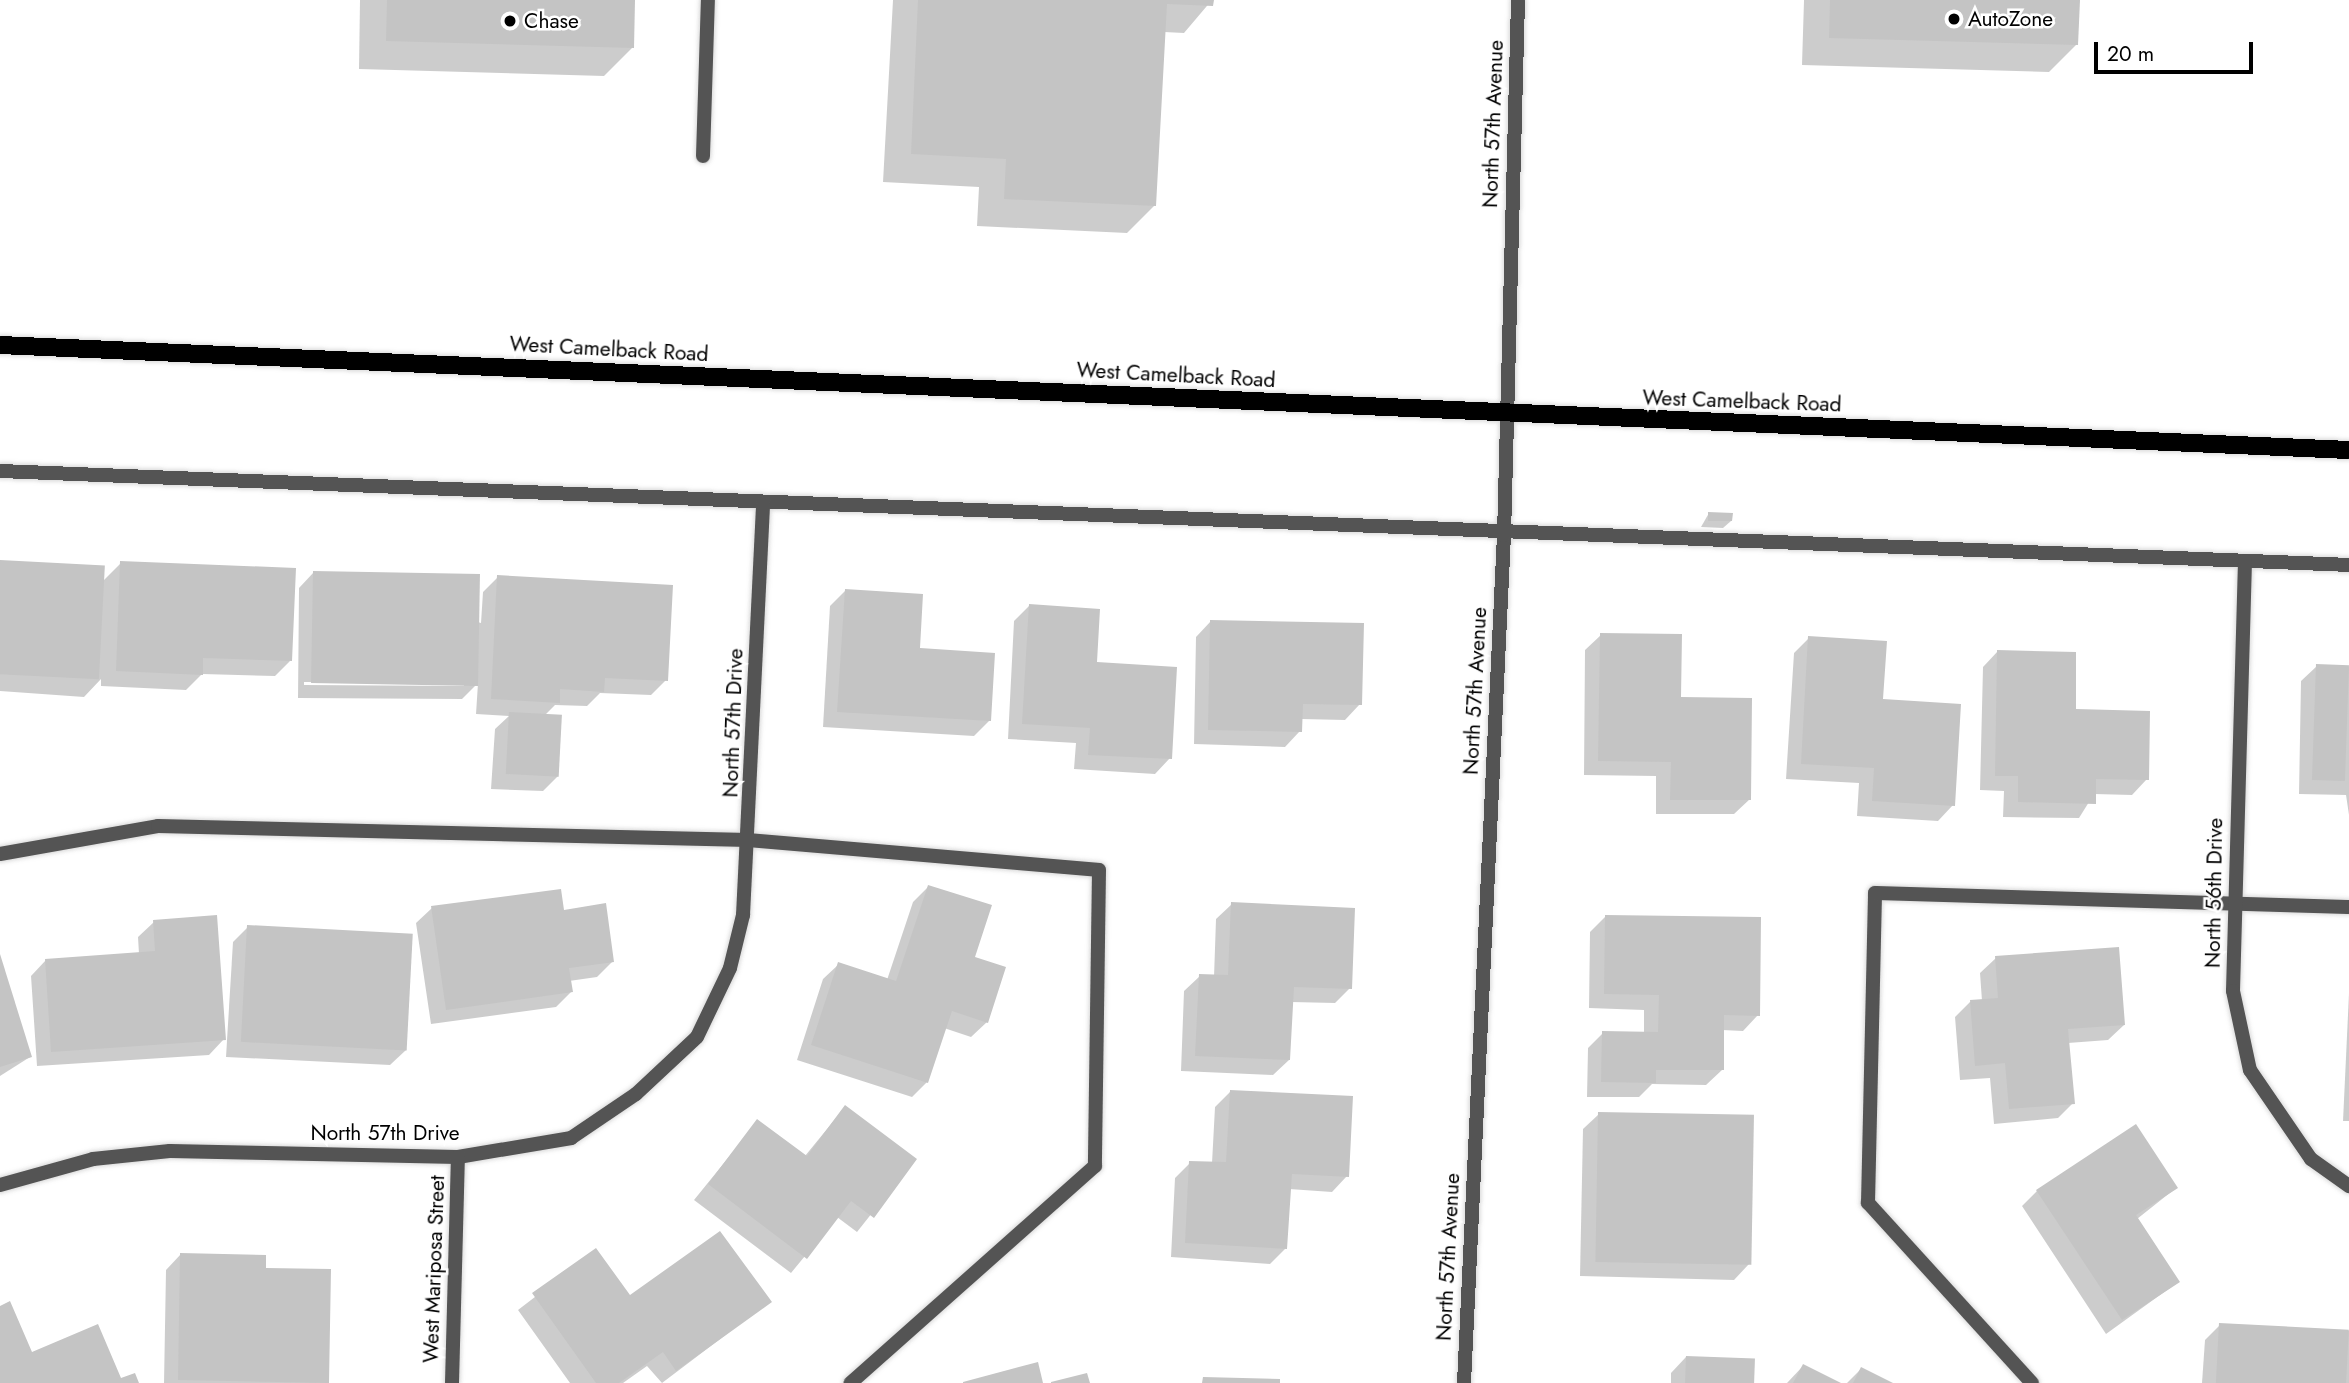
<!DOCTYPE html>
<style>
body{margin:0}
#map{position:relative;width:2349px;height:1383px;overflow:hidden;background:#fff;font-family:Jost,sans-serif}
div>[style]{position:absolute}
[style*='--x']{left:calc(var(--x)*1px);top:calc(var(--y)*1px);width:calc(var(--w)*1px);rotate:calc(var(--a)*1deg)}
.shadow>*{inset:0;background:#0003}
.building>*{inset:0;background:#c4c4c4;transform-origin:0 0}
.roads{filter:drop-shadow(0 0 2px #dbdbdb) drop-shadow(0 0 2px #dbdbdb)}
.service>*{height:14px;margin:-7px;padding:0 7px;transform-origin:7px;border-radius:7px;background:#545454}
.minor>*{height:14px;margin:-7px;padding:0 7px;transform-origin:7px;border-radius:7px;background:#545454}
.tertiary>*{height:14px;margin:-7px;padding:0 7px;transform-origin:7px;border-radius:7px;background:#545454}
.primary>*{height:18px;margin:-9px;padding:0 9px;transform-origin:9px;border-radius:9px;background:#000}
.dots>*{width:19px;height:19px;translate:-50% -50%;box-sizing:border-box;border:4px solid #fff;border-radius:50%}
span{translate:-50% -50%;white-space:nowrap;text-align:center;line-height:1.15;-webkit-text-stroke:5px #fff;paint-order:stroke}
.poi-label{font-size:21px;color:#000}
.left{translate:0 -50%;text-align:left}
.street-label{font-size:21px;color:#000}
.scale{position:absolute;left:2094px;top:42px;width:159px;height:32px;box-sizing:border-box;border:4px solid #000;border-top:0;padding-left:9px;font-size:21px;line-height:24px;white-space:nowrap;color:#000;-webkit-text-stroke:5px #fff;paint-order:stroke}
</style>
<div id="map">
<div class="shadow">
<i style="clip-path:polygon(360px 0,633px 0,632px 48px,604px 76px,359px 69px)"></i>
<i style="clip-path:polygon(893px 0,1212px 0,1184px 33px,1164px 32px,1155px 205px,1127px 233px,977px 226px,979px 187px,883px 182px)"></i>
<i style="clip-path:polygon(1804px 0,2078px 0,2077px 44px,2049px 72px,1802px 65px)"></i>
<i style="clip-path:polygon(1709px 513px,1731px 521px,1723px 528px,1701px 527px)"></i>
<i style="clip-path:polygon(0 562px,103px 581px,121px 563px,290px 661px,275px 676px,202px 674px,186px 690px,101px 686px,101px 679px,84px 697px,0 691px)"></i>
<i style="clip-path:polygon(evenodd,314px 572px,481px 623px,483px 592px,498px 577px,666px 680px,651px 695px,600px 693px,587px 706px,555px 705px,544px 716px,558px 776px,543px 791px,491px 789px,495px 729px,509px 716px,476px 714px,478px 683px,462px 699px,298px 698px,299px 588px,314px 572px,304px 682px,464px 683px,464px 686px,304px 685px,304px 682px)"></i>
<i style="clip-path:polygon(845px 591px,990px 720px,974px 736px,823px 727px,830px 606px)"></i>
<i style="clip-path:polygon(1029px 606px,1095px 664px,1170px 758px,1155px 774px,1074px 769px,1076px 743px,1008px 739px,1014px 621px)"></i>
<i style="clip-path:polygon(1211px 621px,1360px 704px,1345px 720px,1301px 719px,1300px 731px,1285px 747px,1194px 744px,1196px 637px)"></i>
<i style="clip-path:polygon(1601px 635px,1679px 699px,1750px 799px,1734px 814px,1656px 814px,1656px 776px,1584px 775px,1585px 650px)"></i>
<i style="clip-path:polygon(1809px 638px,1882px 701px,1953px 805px,1938px 821px,1857px 816px,1859px 783px,1786px 779px,1794px 653px)"></i>
<i style="clip-path:polygon(1998px 651px,2074px 711px,2147px 779px,2132px 795px,2094px 794px,2079px 818px,2003px 817px,2004px 791px,1980px 790px,1983px 667px)"></i>
<i style="clip-path:polygon(2317px 666px,2349px 667px,2349px 815px,2346px 795px,2299px 794px,2301px 681px)"></i>
<i style="clip-path:polygon(928px 887px,973px 958px,987px 1022px,971px 1037px,944px 1028px,927px 1082px,912px 1097px,797px 1060px,823px 979px,839px 964px,887px 980px,913px 902px)"></i>
<i style="clip-path:polygon(1232px 904px,1350px 988px,1335px 1003px,1291px 1002px,1289px 1060px,1273px 1075px,1181px 1071px,1184px 991px,1200px 976px,1214px 977px,1216px 919px)"></i>
<i style="clip-path:polygon(432px 908px,562px 912px,613px 961px,597px 977px,569px 981px,571px 992px,556px 1007px,431px 1024px,416px 923px)"></i>
<i style="clip-path:polygon(1606px 916px,1758px 1015px,1743px 1031px,1722px 1030px,1722px 1070px,1706px 1085px,1652px 1084px,1639px 1097px,1587px 1097px,1588px 1048px,1603px 1033px,1644px 1033px,1644px 1010px,1589px 1008px,1590px 932px)"></i>
<i style="clip-path:polygon(154px 922px,224px 1039px,209px 1055px,37px 1066px,31px 976px,46px 960px,139px 954px,138px 937px)"></i>
<i style="clip-path:polygon(248px 927px,406px 1050px,390px 1065px,226px 1057px,233px 942px)"></i>
<i style="clip-path:polygon(0 958px,30px 1057px,0 1076px)"></i>
<i style="clip-path:polygon(1996px 958px,2124px 1025px,2108px 1040px,2068px 1043px,2073px 1103px,2058px 1118px,1994px 1124px,1990px 1078px,1960px 1080px,1955px 1017px,1970px 1002px,1982px 1001px,1980px 973px)"></i>
<i style="clip-path:polygon(2349px 993px,2349px 1121px,2343px 1121px)"></i>
<i style="clip-path:polygon(1230px 1092px,1347px 1176px,1332px 1192px,1289px 1189px,1286px 1248px,1270px 1264px,1171px 1257px,1175px 1178px,1190px 1163px,1212px 1163px,1215px 1107px)"></i>
<i style="clip-path:polygon(845px 1107px,914px 1160px,857px 1232px,837px 1217px,791px 1273px,694px 1200px,758px 1121px,805px 1156px)"></i>
<i style="clip-path:polygon(1599px 1114px,1749px 1264px,1734px 1280px,1580px 1276px,1583px 1129px)"></i>
<i style="clip-path:polygon(2176px 1188px,2137px 1219px,2178px 1282px,2106px 1334px,2022px 1206px,2037px 1191px)"></i>
<i style="clip-path:polygon(596px 1250px,630px 1297px,769px 1302px,662px 1383px,647px 1366px,623px 1383px,570px 1383px,518px 1310px)"></i>
<i style="clip-path:polygon(181px 1254px,264px 1270px,329px 1271px,327px 1383px,164px 1383px,166px 1270px)"></i>
<i style="clip-path:polygon(2220px 1325px,2349px 1331px,2349px 1383px,2202px 1383px,2205px 1340px)"></i>
<i style="clip-path:polygon(1686px 1357px,1752px 1383px,1671px 1383px,1671px 1373px)"></i>
<i style="clip-path:polygon(1803px 1366px,1837px 1383px,1787px 1383px)"></i>
<i style="clip-path:polygon(1861px 1369px,1890px 1383px,1847px 1383px)"></i>
</div>
<div class="building">
<i style="clip-path:polygon(387px 0,635px 0,634px 48px,386px 41px)"></i>
<i style="clip-path:polygon(918px 0,1214px 0,1213px 6px,1167px 4px,1156px 206px,1004px 199px,1006px 159px,911px 154px)"></i>
<i style="clip-path:polygon(1830px 0,2080px 0,2078px 45px,1829px 38px)"></i>
<i style="clip-path:polygon(1708px 512px,1733px 513px,1732px 521px,1708px 521px)"></i>
<i style="left:0;top:560px;width:105px;height:114px;rotate:3deg"></i>
<i style="clip-path:polygon(120px 561px,296px 568px,292px 661px,203px 658px,203px 675px,116px 671px)"></i>
<i style="left:313px;top:571px;width:167px;height:112px;rotate:1deg"></i>
<i style="clip-path:polygon(497px 575px,673px 585px,668px 681px,605px 678px,604px 692px,560px 689px,560px 703px,491px 699px)"></i>
<i style="clip-path:polygon(845px 589px,923px 594px,920px 648px,995px 653px,991px 721px,837px 712px)"></i>
<i style="clip-path:polygon(1029px 604px,1100px 609px,1097px 662px,1177px 667px,1172px 759px,1088px 755px,1090px 728px,1022px 724px)"></i>
<i style="clip-path:polygon(1210px 620px,1364px 623px,1362px 705px,1303px 704px,1302px 732px,1208px 730px)"></i>
<i style="clip-path:polygon(1600px 633px,1682px 634px,1681px 697px,1752px 698px,1751px 800px,1670px 800px,1671px 762px,1598px 761px)"></i>
<i style="clip-path:polygon(1808px 636px,1887px 641px,1883px 699px,1961px 704px,1955px 806px,1872px 801px,1874px 768px,1801px 764px)"></i>
<i style="clip-path:polygon(1997px 650px,2076px 652px,2076px 709px,2150px 711px,2149px 780px,2096px 779px,2096px 804px,2018px 802px,2018px 776px,1995px 776px)"></i>
<i style="left:2316px;top:664px;width:33px;height:116px;rotate:2deg"></i>
<i style="left:509px;top:712px;width:53px;height:62px;rotate:3deg"></i>
<i style="clip-path:polygon(928px 885px,992px 905px,975px 957px,1006px 967px,988px 1023px,952px 1011px,928px 1083px,811px 1045px,838px 962px,896px 981px)"></i>
<i style="clip-path:polygon(561px 889px,564px 910px,606px 903px,614px 962px,569px 968px,573px 992px,446px 1010px,431px 906px)"></i>
<i style="clip-path:polygon(1231px 902px,1355px 908px,1352px 989px,1294px 987px,1290px 1060px,1195px 1056px,1199px 974px,1228px 975px)"></i>
<i style="clip-path:polygon(217px 915px,226px 1040px,51px 1052px,45px 959px,155px 951px,153px 920px)"></i>
<i style="clip-path:polygon(1605px 915px,1761px 917px,1760px 1016px,1724px 1015px,1724px 1070px,1656px 1070px,1656px 1083px,1601px 1082px,1602px 1031px,1658px 1032px,1659px 995px,1604px 994px)"></i>
<i style="left:247px;top:925px;width:166px;height:117px;rotate:3deg"></i>
<i style="clip-path:polygon(2119px 947px,2125px 1025px,2068px 1029px,2075px 1104px,2009px 1109px,2005px 1063px,1975px 1066px,1970px 1000px,1998px 998px,1995px 956px)"></i>
<i style="clip-path:polygon(0 954px,32px 1057px,0 1067px)"></i>
<i style="clip-path:polygon(1230px 1090px,1353px 1096px,1349px 1177px,1292px 1174px,1287px 1249px,1185px 1243px,1189px 1161px,1226px 1162px)"></i>
<i style="clip-path:polygon(845px 1105px,917px 1159px,874px 1218px,851px 1201px,807px 1259px,708px 1184px,757px 1119px,807px 1156px)"></i>
<i style="left:1598px;top:1112px;width:156px;height:150px;rotate:1deg"></i>
<i style="clip-path:polygon(2136px 1124px,2178px 1188px,2136px 1215px,2180px 1282px,2122px 1320px,2036px 1190px)"></i>
<i style="clip-path:polygon(720px 1231px,772px 1302px,676px 1371px,663px 1352px,619px 1383px,596px 1383px,532px 1293px,596px 1248px,630px 1295px)"></i>
<i style="clip-path:polygon(180px 1253px,266px 1255px,266px 1268px,331px 1269px,329px 1383px,178px 1380px)"></i>
<i style="clip-path:polygon(10px 1301px,32px 1352px,98px 1324px,121px 1378px,135px 1373px,139px 1383px,0 1383px,0 1306px)"></i>
<i style="left:2219px;top:1323px;width:130px;height:60px;rotate:3deg"></i>
<i style="left:1686px;top:1356px;width:69px;height:27px;rotate:2deg"></i>
<i style="clip-path:polygon(1038px 1362px,1043px 1383px,963px 1383px,963px 1382px)"></i>
<i style="clip-path:polygon(1803px 1364px,1841px 1383px,1793px 1383px)"></i>
<i style="clip-path:polygon(1861px 1367px,1893px 1383px,1853px 1383px)"></i>
<i style="clip-path:polygon(1087px 1373px,1090px 1383px,1051px 1383px,1051px 1382px)"></i>
<i style="clip-path:polygon(1203px 1377px,1280px 1379px,1280px 1383px,1202px 1383px)"></i>
</div>
<div class="roads">
<div class="service">
<i style="--x:703;--y:156;--w:156;--a:-88.2"></i>
<i style="--x:0;--y:854;--w:160;--a:-10"></i>
<i style="--x:158;--y:826;--w:591;--a:1.36"></i>
<i style="--x:749;--y:840;--w:351;--a:4.9"></i>
<i style="--x:1099;--y:870;--w:296;--a:90.8"></i>
<i style="--x:1095;--y:1166;--w:327;--a:138.4"></i>
<i style="--x:2032;--y:1383;--w:244;--a:-132.3"></i>
<i style="--x:1868;--y:1203;--w:310;--a:-88.7"></i>
<i style="--x:1875;--y:893;--w:474;--a:1.7"></i>
</div>
<div class="minor">
<i style="--x:0;--y:471;--w:2351;--a:2.29"></i>
<i style="--x:2245;--y:561;--w:430;--a:91.6"></i>
<i style="--x:2233;--y:991;--w:81;--a:77.9"></i>
<i style="--x:2250;--y:1070;--w:108;--a:55.6"></i>
<i style="--x:2311;--y:1159;--w:47;--a:35.4"></i>
<i style="--x:0;--y:1185;--w:97;--a:-15.6"></i>
<i style="--x:93;--y:1159;--w:77;--a:-5.9"></i>
<i style="--x:170;--y:1151;--w:288;--a:1.2"></i>
<i style="--x:458;--y:1157;--w:115;--a:-9.5"></i>
<i style="--x:571;--y:1138;--w:78;--a:-34.1"></i>
<i style="--x:636;--y:1094;--w:83;--a:-43.1"></i>
<i style="--x:697;--y:1037;--w:76;--a:-64.4"></i>
<i style="--x:730;--y:968;--w:55;--a:-76.2"></i>
<i style="--x:743;--y:915;--w:412;--a:-87.2"></i>
<i style="--x:452;--y:1383;--w:226;--a:-88.5"></i>
</div>
<div class="tertiary">
<i style="--x:1464;--y:1383;--w:849;--a:-87.3"></i>
<i style="--x:1504;--y:535;--w:535;--a:-88.5"></i>
</div>
<div class="primary">
<i style="--x:0;--y:345;--w:2351;--a:2.56"></i>
</div>
</div>
<div class="dots">
<i style="left:1954px;top:19px;background:#000"></i>
<i style="left:510px;top:21px;background:#000"></i>
</div>
<div class="poi-label">
<span class="left" style="left:1968px;top:19px">AutoZone</span>
<span class="left" style="left:524px;top:21px">Chase</span>
</div>
<div class="street-label">
<span style="left:1493px;top:124px;rotate:-88deg">North 57th Avenue</span>
<span style="left:609px;top:349px;rotate:3deg">West Camelback Road</span>
<span style="left:1176px;top:375px;rotate:3deg">West Camelback Road</span>
<span style="left:1742px;top:401px;rotate:2deg">West Camelback Road</span>
<span style="left:1475px;top:691px;rotate:-87deg">North 57th Avenue</span>
<span style="left:733px;top:723px;rotate:-88deg">North 57th Drive</span>
<span style="left:2214px;top:893px;rotate:-89deg">North 56th Drive</span>
<span style="left:385px;top:1133px">North 57th Drive</span>
<span style="left:1448px;top:1257px;rotate:-87deg">North 57th Avenue</span>
<span style="left:434px;top:1269px;rotate:-88deg">West Mariposa Street</span>
</div>
<div class="scale">20 m</div>
</div>
